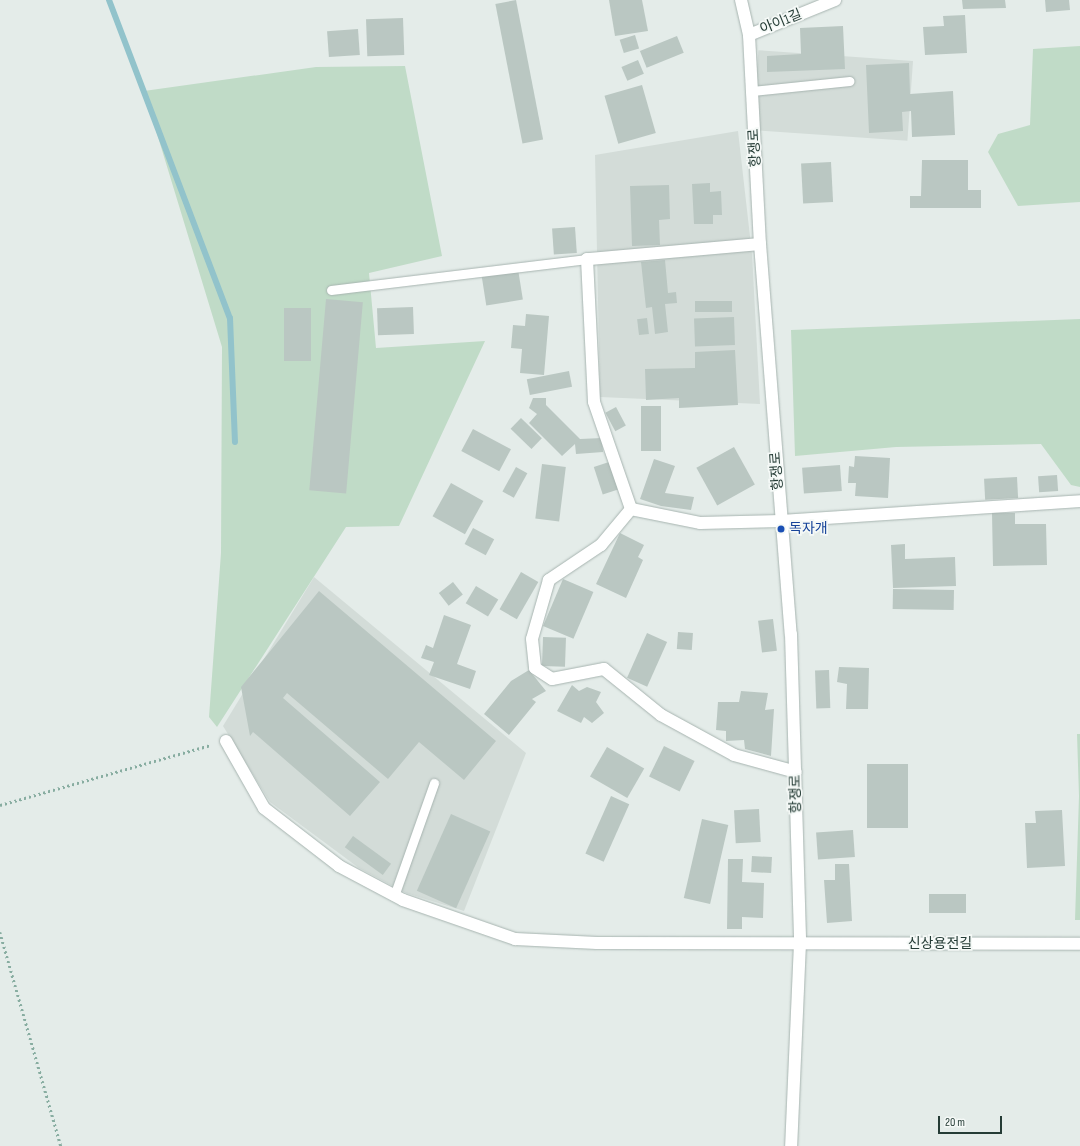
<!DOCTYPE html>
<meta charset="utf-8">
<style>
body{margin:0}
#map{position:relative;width:1080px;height:1146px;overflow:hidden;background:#e4ece9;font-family:"Sofia Sans Condensed","Noto Sans KR",sans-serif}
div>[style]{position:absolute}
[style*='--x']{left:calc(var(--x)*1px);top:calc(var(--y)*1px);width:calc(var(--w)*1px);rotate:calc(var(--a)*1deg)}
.built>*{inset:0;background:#d3dcd8;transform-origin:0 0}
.green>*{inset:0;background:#c0dbc7}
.stream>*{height:6px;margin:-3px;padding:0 3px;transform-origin:3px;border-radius:3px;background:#92c3cb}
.building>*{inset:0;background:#bac7c2;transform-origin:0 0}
.path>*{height:2.5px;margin-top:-1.25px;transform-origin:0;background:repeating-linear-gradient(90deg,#88ada1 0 2px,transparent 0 5px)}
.roads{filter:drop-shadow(0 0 1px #a7b4b0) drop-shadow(0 0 1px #a7b4b0)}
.service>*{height:9px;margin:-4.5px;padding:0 4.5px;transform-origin:4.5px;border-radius:4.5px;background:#fff}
.minor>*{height:12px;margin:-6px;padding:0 6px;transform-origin:6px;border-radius:6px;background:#fff}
.tertiary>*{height:12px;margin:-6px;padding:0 6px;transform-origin:6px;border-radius:6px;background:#fff}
.dots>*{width:11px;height:11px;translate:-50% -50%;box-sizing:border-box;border:2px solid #f5f9f7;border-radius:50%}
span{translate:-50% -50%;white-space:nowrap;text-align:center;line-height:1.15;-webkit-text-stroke:3.5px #f5f9f7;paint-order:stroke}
.street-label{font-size:14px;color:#253c36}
.transit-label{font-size:14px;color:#164399}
.left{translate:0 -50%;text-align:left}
.scale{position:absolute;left:938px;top:1116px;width:64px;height:18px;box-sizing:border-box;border:2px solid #253c36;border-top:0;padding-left:5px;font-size:12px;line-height:14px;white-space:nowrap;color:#253c36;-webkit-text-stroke:3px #f5f9f7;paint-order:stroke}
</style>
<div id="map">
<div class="built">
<i style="left:913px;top:61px;width:80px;height:155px;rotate:94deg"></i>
<i style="clip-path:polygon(738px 131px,752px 254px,760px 404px,600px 397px,595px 155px)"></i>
<i style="clip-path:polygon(314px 577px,526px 753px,464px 911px,406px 893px,359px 868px,270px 802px,223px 726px)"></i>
</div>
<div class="green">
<i style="clip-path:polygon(1080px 46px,1080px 202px,1018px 206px,988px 152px,998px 134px,1030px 125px,1033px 49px)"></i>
<i style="clip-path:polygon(405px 66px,442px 256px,369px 273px,376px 348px,485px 341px,399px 526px,346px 527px,217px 727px,209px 717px,221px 553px,222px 347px,144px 91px,316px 67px)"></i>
<i style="clip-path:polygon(1080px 319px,1080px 487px,1071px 485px,1041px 444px,896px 447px,795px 456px,791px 330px)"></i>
<i style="clip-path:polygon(1077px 734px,1080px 734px,1080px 920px,1075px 920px,1079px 796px)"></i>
</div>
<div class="stream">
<i style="--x:109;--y:0;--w:340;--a:69.2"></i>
<i style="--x:230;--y:318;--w:124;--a:87.7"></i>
</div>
<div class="building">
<i style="left:516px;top:0;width:142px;height:21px;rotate:79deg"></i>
<i style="clip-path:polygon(609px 0,642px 0,648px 31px,615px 36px)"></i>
<i style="clip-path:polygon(962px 0,1005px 0,1006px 8px,963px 9px)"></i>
<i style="clip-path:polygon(1045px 0,1069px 0,1070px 10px,1046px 12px)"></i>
<i style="clip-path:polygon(965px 15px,967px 53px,925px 55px,923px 27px,944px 26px,943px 16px)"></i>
<i style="left:403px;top:18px;width:37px;height:37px;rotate:88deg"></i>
<i style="clip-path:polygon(843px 26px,845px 69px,767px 72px,767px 56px,801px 54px,800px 28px)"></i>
<i style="left:358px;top:29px;width:26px;height:31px;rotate:86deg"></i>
<i style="left:635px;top:35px;width:14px;height:16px;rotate:73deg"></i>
<i style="left:677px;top:36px;width:18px;height:40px;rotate:68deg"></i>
<i style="left:638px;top:60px;width:15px;height:18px;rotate:67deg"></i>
<i style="clip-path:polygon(909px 63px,910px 94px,953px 91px,955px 135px,912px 137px,911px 111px,902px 112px,903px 131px,869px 133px,866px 65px)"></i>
<i style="left:642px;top:85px;width:50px;height:39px;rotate:74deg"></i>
<i style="clip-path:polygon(922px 160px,968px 160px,968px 190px,981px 190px,981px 208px,910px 208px,910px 196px,921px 196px)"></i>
<i style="left:831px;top:162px;width:40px;height:30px;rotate:87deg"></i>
<i style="clip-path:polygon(710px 183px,710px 192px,721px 191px,722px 215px,713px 215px,713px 224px,694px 224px,692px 184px)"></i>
<i style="clip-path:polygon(669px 185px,670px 219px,659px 220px,660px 245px,632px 246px,630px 186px)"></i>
<i style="left:575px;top:227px;width:26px;height:23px;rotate:86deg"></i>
<i style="clip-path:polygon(665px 260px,668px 293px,676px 292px,677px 303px,665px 304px,668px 332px,655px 334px,652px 307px,646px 308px,641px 262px)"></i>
<i style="left:518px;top:269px;width:31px;height:37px;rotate:81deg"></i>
<i style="left:326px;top:299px;width:37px;height:192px;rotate:5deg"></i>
<i style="left:732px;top:301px;width:11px;height:37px;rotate:90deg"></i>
<i style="left:413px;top:307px;width:27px;height:36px;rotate:88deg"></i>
<i style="left:284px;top:308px;width:27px;height:53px"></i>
<i style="clip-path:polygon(526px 314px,549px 316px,544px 375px,520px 373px,522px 349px,511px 348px,513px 325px,525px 326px)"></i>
<i style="left:734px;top:317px;width:28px;height:40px;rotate:88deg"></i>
<i style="left:647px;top:318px;width:16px;height:10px;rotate:83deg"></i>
<i style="clip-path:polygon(735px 350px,738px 405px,679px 408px,679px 398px,646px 400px,645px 369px,695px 368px,695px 352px)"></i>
<i style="left:569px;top:371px;width:16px;height:43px;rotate:79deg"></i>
<i style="clip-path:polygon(533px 398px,546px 398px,546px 405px,580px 439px,602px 438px,603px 452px,576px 454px,575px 444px,562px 456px,529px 423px,537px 414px,529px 408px)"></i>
<i style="left:641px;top:406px;width:20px;height:45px"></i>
<i style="left:616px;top:407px;width:21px;height:12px;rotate:62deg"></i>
<i style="left:521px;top:418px;width:29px;height:15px;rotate:44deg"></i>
<i style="left:473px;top:429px;width:43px;height:25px;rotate:28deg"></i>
<i style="left:734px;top:447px;width:43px;height:43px;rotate:61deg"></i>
<i style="clip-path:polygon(855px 456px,890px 458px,888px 498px,855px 496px,856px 483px,848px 483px,849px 466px,854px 467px)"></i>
<i style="clip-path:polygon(654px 459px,675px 466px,665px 493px,694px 497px,691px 510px,661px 506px,640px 499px)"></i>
<i style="left:609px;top:462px;width:29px;height:16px;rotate:72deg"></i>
<i style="left:542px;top:464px;width:24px;height:55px;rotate:7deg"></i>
<i style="left:840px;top:465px;width:26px;height:38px;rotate:86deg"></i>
<i style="left:516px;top:467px;width:13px;height:28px;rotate:29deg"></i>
<i style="left:1057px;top:475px;width:16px;height:19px;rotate:86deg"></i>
<i style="left:1017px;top:477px;width:21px;height:33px;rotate:87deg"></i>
<i style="left:451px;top:483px;width:37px;height:38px;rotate:29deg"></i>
<i style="clip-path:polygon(992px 513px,1015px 513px,1015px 524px,1046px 524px,1047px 565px,993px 566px)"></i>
<i style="left:473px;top:528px;width:24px;height:18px;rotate:28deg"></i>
<i style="clip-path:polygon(620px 533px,644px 545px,638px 557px,643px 560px,626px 598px,596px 584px)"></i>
<i style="clip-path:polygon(905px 544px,905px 559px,955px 557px,956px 586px,893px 588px,891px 545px)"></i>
<i style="left:521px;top:572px;width:20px;height:43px;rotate:30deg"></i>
<i style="left:563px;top:579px;width:33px;height:51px;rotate:23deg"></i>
<i style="left:453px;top:582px;width:16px;height:18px;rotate:52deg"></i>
<i style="left:476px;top:586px;width:26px;height:20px;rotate:31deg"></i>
<i style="left:893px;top:589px;width:61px;height:20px;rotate:1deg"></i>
<i style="clip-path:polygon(319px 591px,496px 741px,464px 780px,419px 742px,388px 779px,287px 693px,283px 698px,380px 782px,350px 816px,253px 732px,250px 736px,241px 687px)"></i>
<i style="clip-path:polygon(444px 615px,471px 625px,457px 664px,476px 671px,470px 689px,429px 675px,434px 662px,421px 658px,426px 645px,433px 648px)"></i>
<i style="left:773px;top:619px;width:32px;height:15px;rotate:83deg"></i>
<i style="left:678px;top:632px;width:15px;height:17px;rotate:4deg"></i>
<i style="left:647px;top:633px;width:22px;height:49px;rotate:24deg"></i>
<i style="left:543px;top:637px;width:23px;height:29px;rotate:2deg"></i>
<i style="clip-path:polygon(839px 667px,869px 668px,868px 709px,846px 709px,847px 684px,837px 682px)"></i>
<i style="clip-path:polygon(529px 670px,546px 691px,532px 699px,536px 702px,509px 735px,484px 714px,511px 681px)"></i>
<i style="left:829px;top:670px;width:38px;height:14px;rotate:88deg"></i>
<i style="clip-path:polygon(572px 685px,579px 691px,587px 687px,601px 692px,596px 702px,604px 713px,592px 723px,584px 717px,581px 723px,557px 711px)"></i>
<i style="clip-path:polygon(741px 691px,768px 693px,765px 710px,774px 709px,771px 756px,745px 749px,744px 740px,726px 741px,726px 731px,716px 730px,718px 702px,739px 702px)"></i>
<i style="left:664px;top:746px;width:34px;height:34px;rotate:26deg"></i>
<i style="left:607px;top:747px;width:43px;height:34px;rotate:30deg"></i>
<i style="left:867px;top:764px;width:41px;height:64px"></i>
<i style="left:611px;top:796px;width:20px;height:63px;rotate:24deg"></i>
<i style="left:759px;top:809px;width:33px;height:25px;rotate:87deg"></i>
<i style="clip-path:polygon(1062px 810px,1065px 866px,1027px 868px,1025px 823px,1036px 823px,1035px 811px)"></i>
<i style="left:451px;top:814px;width:43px;height:84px;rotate:24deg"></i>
<i style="left:702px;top:819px;width:27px;height:81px;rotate:13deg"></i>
<i style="left:853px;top:830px;width:27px;height:37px;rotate:86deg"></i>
<i style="left:353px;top:836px;width:47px;height:14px;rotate:36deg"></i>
<i style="left:752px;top:856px;width:20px;height:16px;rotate:3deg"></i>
<i style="clip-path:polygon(728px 859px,743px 859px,742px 882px,764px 883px,763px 918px,742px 917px,742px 929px,727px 929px)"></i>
<i style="clip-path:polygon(835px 864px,849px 864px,852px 921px,827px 923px,824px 880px,835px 880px)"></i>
<i style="left:929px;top:894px;width:37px;height:19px"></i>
</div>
<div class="path">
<i style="--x:0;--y:805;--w:219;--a:-15.9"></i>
<i style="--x:0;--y:932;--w:223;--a:74.1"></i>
</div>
<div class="roads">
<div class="service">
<i style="--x:752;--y:91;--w:98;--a:-5.9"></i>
<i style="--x:331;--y:290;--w:258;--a:-6.9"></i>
<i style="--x:394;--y:896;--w:120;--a:-70.5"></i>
</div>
<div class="minor">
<i style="--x:749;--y:35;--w:93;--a:-22.1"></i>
<i style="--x:760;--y:244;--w:174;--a:175"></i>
<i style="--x:587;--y:259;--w:143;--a:87.2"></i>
<i style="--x:594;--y:402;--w:113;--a:70.9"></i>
<i style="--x:631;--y:509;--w:70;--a:11.5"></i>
<i style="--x:700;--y:523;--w:81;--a:-1.4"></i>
<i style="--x:781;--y:521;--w:300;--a:-3.8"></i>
<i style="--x:631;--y:509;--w:47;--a:129.8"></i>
<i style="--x:601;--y:545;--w:63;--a:146.1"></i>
<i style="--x:549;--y:580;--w:61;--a:106.1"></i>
<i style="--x:532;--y:639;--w:29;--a:84"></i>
<i style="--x:535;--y:668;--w:20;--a:33"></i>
<i style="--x:552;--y:679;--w:53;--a:-10.9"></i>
<i style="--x:604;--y:669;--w:73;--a:38.9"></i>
<i style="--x:661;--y:715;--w:83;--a:28.7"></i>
<i style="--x:734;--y:755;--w:64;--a:15.3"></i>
<i style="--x:226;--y:741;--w:77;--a:60.4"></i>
<i style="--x:264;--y:808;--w:95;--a:37.7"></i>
<i style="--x:339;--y:866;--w:72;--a:28"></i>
<i style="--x:403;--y:900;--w:119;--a:19.2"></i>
<i style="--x:515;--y:939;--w:82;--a:2.8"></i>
<i style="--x:597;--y:943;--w:483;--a:0.1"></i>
</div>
<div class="tertiary">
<i style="--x:741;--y:0;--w:36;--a:77"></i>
<i style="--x:749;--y:35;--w:209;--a:87"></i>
<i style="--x:760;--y:244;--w:391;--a:85.5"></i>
<i style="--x:791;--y:634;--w:309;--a:88.3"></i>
<i style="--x:800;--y:943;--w:203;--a:92.5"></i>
</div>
</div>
<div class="dots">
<i style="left:781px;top:529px;background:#1a4fb4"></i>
</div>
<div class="street-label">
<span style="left:781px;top:22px;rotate:-22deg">아이1길</span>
<span style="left:755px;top:148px;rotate:-93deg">항쟁로</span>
<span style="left:777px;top:471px;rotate:-94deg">항쟁로</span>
<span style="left:796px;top:794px;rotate:-91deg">항쟁로</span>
<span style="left:940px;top:944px">신상용전길</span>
</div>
<div class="transit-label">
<span class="left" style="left:789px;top:529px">독자개</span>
</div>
<div class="scale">20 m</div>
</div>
